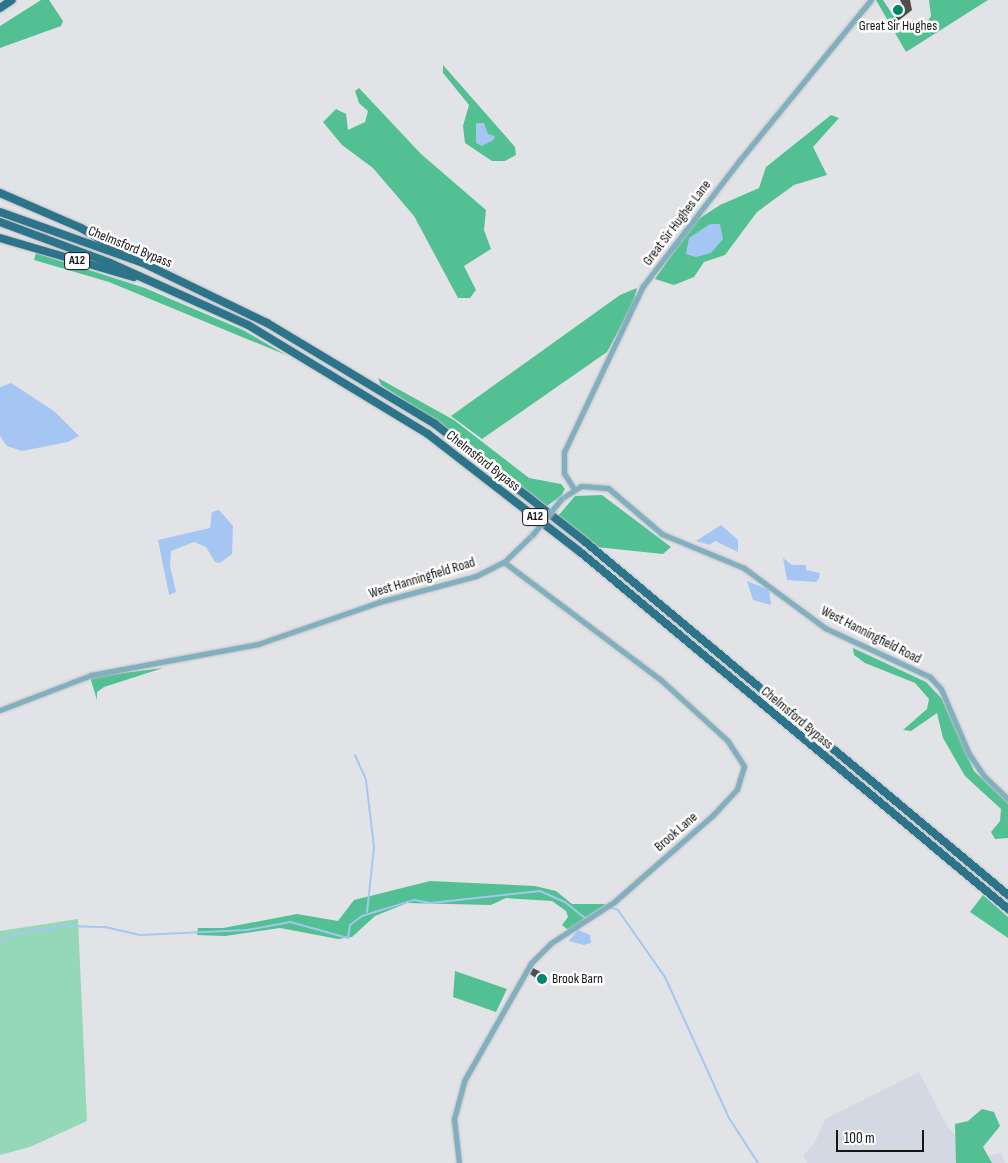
<!DOCTYPE html>
<style>
body{margin:0}
#map{position:relative;width:1008px;height:1163px;overflow:hidden;background:#e2e3e7;font-family:"Sofia Sans Condensed",sans-serif}
div>[style]{position:absolute}
[style*='--x']{left:calc(var(--x)*1px);top:calc(var(--y)*1px);width:calc(var(--w)*1px);rotate:calc(var(--a)*1deg)}
.built>*{inset:0;background:#d4d8e3}
.green>*{inset:0;background:#95d8b7}
.forest>*{inset:0;background:#52c092}
.water>*{inset:0;background:#a5c6f3}
.stream>*{height:2px;margin:-1px;padding:0 1px;transform-origin:1px;border-radius:1px;background:#a5c6f3}
.building>*{inset:0;background:#504d4f}
.roads{filter:drop-shadow(0 0 1px #bdbec1) drop-shadow(0 0 1px #bdbec1)}
.minor>*{height:5px;margin:-2.5px;padding:0 2.5px;transform-origin:2.5px;border-radius:2.5px;background:#80afbf}
.trunk>*{height:8px;margin:-4px;padding:0 4px;transform-origin:4px;border-radius:4px;background:#2c748a}
.bridges{filter:drop-shadow(0 0 1px #bdbec1) drop-shadow(0 0 1px #bdbec1)}
.minor-bridge>*{height:5px;margin:-2.5px;padding:0 2.5px;transform-origin:2.5px;border-radius:2.5px;background:#80afbf}
.dots>*{width:14px;height:14px;translate:-50% -50%;box-sizing:border-box;border:2px solid #fff;border-radius:50%}
span{translate:-50% -50%;white-space:nowrap;text-align:center;line-height:1.15;-webkit-text-stroke:5px #fff;paint-order:stroke}
.shield-label span{padding:1px 4px;background:#fff;border:1px solid;border-radius:4px;-webkit-text-stroke-width:0}
.shield-label{font-size:12px;color:#151516;font-weight:700}
.poi-label{font-size:14px;color:#151516}
.left{translate:0 -50%;text-align:left}
.street-label{font-size:14px;color:#151516}
.scale{position:absolute;left:836px;top:1130px;width:88px;height:22px;box-sizing:border-box;border:2px solid #151516;border-top:0;padding-left:6px;font-size:15px;line-height:18px;white-space:nowrap;color:#151516;-webkit-text-stroke:4px #fff;paint-order:stroke}
</style>
<div id="map">
<div class="built">
<i style="clip-path:polygon(919px 1072px,948px 1128px,978px 1158px,1001px 1153px,1005px 1163px,807px 1163px,803px 1155px,814px 1144px,825px 1119px)"></i>
</div>
<div class="green">
<i style="clip-path:polygon(78px 919px,87px 1121px,30px 1147px,0 1155px,0 931px)"></i>
</div>
<div class="forest">
<i style="clip-path:polygon(41px 0,49px 0,63px 21px,61px 26px,0 48px,0 26px)"></i>
<i style="clip-path:polygon(876px 0,883px 0,899px 24px,923px 28px,931px 16px,929px 0,988px 0,906px 52px)"></i>
<i style="clip-path:polygon(443px 65px,515px 147px,516px 155px,505px 161px,492px 161px,465px 143px,463px 126px,469px 105px,443px 73px)"></i>
<i style="clip-path:polygon(359px 88px,421px 154px,486px 210px,484px 230px,491px 249px,464px 266px,476px 290px,470px 298px,458px 298px,414px 216px,373px 168px,342px 145px,323px 122px,336px 109px,346px 114px,348px 130px,365px 122px,368px 111px,359px 103px,355px 91px)"></i>
<i style="clip-path:polygon(831px 115px,839px 118px,813px 147px,827px 175px,794px 185px,757px 212px,725px 255px,704px 262px,694px 277px,674px 285px,655px 279px,694px 222px,720px 205px,759px 188px,766px 167px)"></i>
<i style="clip-path:polygon(36px 253px,145px 288px,243px 330px,286px 355px,109px 282px,34px 260px)"></i>
<i style="clip-path:polygon(637px 288px,633px 304px,607px 352px,482px 439px,451px 416px,620px 295px)"></i>
<i style="clip-path:polygon(378px 378px,454px 420px,529px 478px,561px 484px,565px 489px,561px 496px,547px 506px,443px 425px,381px 385px)"></i>
<i style="clip-path:polygon(602px 495px,671px 547px,663px 554px,596px 547px,558px 516px,575px 496px)"></i>
<i style="clip-path:polygon(853px 648px,926px 682px,942px 699px,974px 771px,1008px 803px,1008px 838px,995px 839px,991px 832px,1000px 821px,1001px 809px,965px 776px,943px 738px,937px 713px,911px 731px,903px 730px,927px 709px,929px 699px,915px 683px,865px 663px,854px 655px)"></i>
<i style="clip-path:polygon(163px 668px,104px 687px,97px 692px,97px 700px,90px 677px)"></i>
<i style="clip-path:polygon(430px 881px,535px 886px,556px 891px,572px 904px,606px 904px,568px 930px,562px 925px,568px 917px,566px 911px,552px 901px,506px 898px,491px 905px,407px 903px,375px 916px,352px 937px,338px 939px,280px 928px,225px 936px,197px 935px,198px 928px,223px 928px,297px 914px,338px 921px,354px 900px)"></i>
<i style="clip-path:polygon(983px 895px,1008px 917px,1008px 938px,970px 912px)"></i>
<i style="clip-path:polygon(455px 971px,507px 989px,496px 1012px,453px 997px)"></i>
<i style="clip-path:polygon(982px 1109px,994px 1112px,1000px 1126px,983px 1147px,992px 1163px,956px 1163px,955px 1124px,968px 1121px)"></i>
</div>
<div class="water">
<i style="clip-path:polygon(476px 123px,484px 123px,488px 134px,495px 136px,493px 140px,482px 146px,476px 143px)"></i>
<i style="clip-path:polygon(710px 224px,720px 224px,723px 239px,711px 253px,696px 257px,686px 254px,689px 238px)"></i>
<i style="clip-path:polygon(11px 383px,54px 411px,79px 436px,68px 442px,22px 451px,7px 446px,0 436px,0 387px)"></i>
<i style="clip-path:polygon(219px 510px,233px 526px,232px 554px,220px 563px,215px 562px,206px 547px,194px 542px,171px 551px,170px 566px,176px 592px,169px 595px,158px 540px,210px 528px,212px 512px)"></i>
<i style="clip-path:polygon(721px 525px,738px 540px,738px 552px,715px 541px,710px 545px,696px 541px)"></i>
<i style="clip-path:polygon(783px 558px,792px 565px,806px 565px,806px 570px,820px 573px,819px 578px,816px 582px,787px 580px)"></i>
<i style="clip-path:polygon(747px 581px,769px 590px,771px 605px,753px 600px)"></i>
<i style="clip-path:polygon(578px 930px,590px 935px,591px 943px,584px 945px,569px 941px)"></i>
</div>
<div class="stream">
<i style="--x:355;--y:755;--w:27;--a:66"></i>
<i style="--x:366;--y:780;--w:67;--a:83.2"></i>
<i style="--x:374;--y:847;--w:65;--a:96.1"></i>
<i style="--x:609;--y:907;--w:9;--a:18"></i>
<i style="--x:618;--y:910;--w:82;--a:55"></i>
<i style="--x:665;--y:977;--w:155;--a:65.6"></i>
<i style="--x:729;--y:1118;--w:54;--a:57.2"></i>
<i style="--x:0;--y:941;--w:21;--a:-23"></i>
<i style="--x:19;--y:933;--w:49;--a:-8.1"></i>
<i style="--x:68;--y:926;--w:37;--a:2"></i>
<i style="--x:105;--y:927;--w:37;--a:13"></i>
<i style="--x:141;--y:935;--w:106;--a:-2.7"></i>
<i style="--x:247;--y:930;--w:44;--a:-10.5"></i>
<i style="--x:290;--y:922;--w:60;--a:15.4"></i>
<i style="--x:348;--y:938;--w:13;--a:-81"></i>
<i style="--x:350;--y:925;--w:15;--a:-37"></i>
<i style="--x:362;--y:916;--w:54;--a:-17.1"></i>
<i style="--x:414;--y:900;--w:17;--a:10"></i>
<i style="--x:431;--y:903;--w:110;--a:-6.3"></i>
<i style="--x:540;--y:891;--w:27;--a:24"></i>
<i style="--x:565;--y:902;--w:27;--a:39"></i>
</div>
<div class="building">
<i style="clip-path:polygon(900px 0,910px 0,912px 10px,898px 21px,893px 11px,903px 6px)"></i>
<i style="clip-path:polygon(533px 968px,548px 976px,543px 983px,530px 974px)"></i>
</div>
<div class="roads">
<div class="minor">
<i style="--x:574;--y:489;--w:19;--a:-122"></i>
<i style="--x:564;--y:473;--w:21;--a:-90"></i>
<i style="--x:564;--y:452;--w:184;--a:-64.6"></i>
<i style="--x:643;--y:286;--w:158;--a:-52.5"></i>
<i style="--x:739;--y:161;--w:208;--a:-50.7"></i>
<i style="--x:561;--y:499;--w:24;--a:-33"></i>
<i style="--x:581;--y:486;--w:27;--a:4"></i>
<i style="--x:608;--y:488;--w:71;--a:40.4"></i>
<i style="--x:662;--y:534;--w:89;--a:22.5"></i>
<i style="--x:744;--y:568;--w:101;--a:36.5"></i>
<i style="--x:825;--y:628;--w:116;--a:25"></i>
<i style="--x:930;--y:677;--w:16;--a:47"></i>
<i style="--x:941;--y:689;--w:71;--a:66.7"></i>
<i style="--x:969;--y:754;--w:25;--a:56"></i>
<i style="--x:983;--y:775;--w:35;--a:44"></i>
<i style="--x:0;--y:710;--w:97;--a:-21"></i>
<i style="--x:91;--y:675;--w:170;--a:-10.5"></i>
<i style="--x:258;--y:644;--w:128;--a:-19.1"></i>
<i style="--x:379;--y:602;--w:100;--a:-15"></i>
<i style="--x:476;--y:576;--w:31;--a:-27"></i>
<i style="--x:504;--y:562;--w:40;--a:-44"></i>
<i style="--x:459;--y:1163;--w:44;--a:-96.5"></i>
<i style="--x:454;--y:1119;--w:39;--a:-75"></i>
<i style="--x:464;--y:1081;--w:136;--a:-60.4"></i>
<i style="--x:531;--y:963;--w:28;--a:-45"></i>
<i style="--x:551;--y:943;--w:75;--a:-33.1"></i>
<i style="--x:614;--y:902;--w:132;--a:-41.3"></i>
<i style="--x:713;--y:815;--w:35;--a:-47"></i>
<i style="--x:737;--y:789;--w:24;--a:-73"></i>
<i style="--x:744;--y:766;--w:30;--a:-123"></i>
<i style="--x:728;--y:741;--w:91;--a:-137.7"></i>
<i style="--x:661;--y:680;--w:196;--a:-143.1"></i>
</div>
<div class="trunk">
<i style="--x:0;--y:8;--w:14;--a:-34"></i>
<i style="--x:0;--y:193;--w:88;--a:23.4"></i>
<i style="--x:81;--y:228;--w:48;--a:30.3"></i>
<i style="--x:0;--y:212;--w:152;--a:19.6"></i>
<i style="--x:143;--y:263;--w:138;--a:25.8"></i>
<i style="--x:267;--y:323;--w:196;--a:31"></i>
<i style="--x:435;--y:424;--w:188;--a:38.1"></i>
<i style="--x:583;--y:540;--w:554;--a:39.87"></i>
<i style="--x:0;--y:222;--w:117;--a:20.4"></i>
<i style="--x:110;--y:263;--w:151;--a:24.2"></i>
<i style="--x:248;--y:325;--w:210;--a:31.2"></i>
<i style="--x:428;--y:434;--w:191;--a:37.8"></i>
<i style="--x:579;--y:551;--w:559;--a:39.84"></i>
<i style="--x:0;--y:238;--w:139;--a:16.3"></i>
</div>
</div>
<div class="bridges">
<div class="minor-bridge">
<i style="--x:533;--y:534;--w:45;--a:-51.3"></i>
</div>
</div>
<div class="dots">
<i style="left:898px;top:10px;background:#00866a"></i>
<i style="left:542px;top:979px;background:#00866a"></i>
</div>
<div class="shield-label">
<span style="left:77px;top:261px">A12</span>
<span style="left:535px;top:517px">A12</span>
</div>
<div class="poi-label">
<span style="left:898px;top:26px">Great Sir Hughes</span>
<span class="left" style="left:552px;top:979px">Brook Barn</span>
</div>
<div class="street-label">
<span style="left:677px;top:223px;rotate:-53deg">Great Sir Hughes Lane</span>
<span style="left:130px;top:247px;rotate:22deg">Chelmsford Bypass</span>
<span style="left:483px;top:461px;rotate:38deg">Chelmsford Bypass</span>
<span style="left:422px;top:578px;rotate:-17deg">West Hanningfield Road</span>
<span style="left:871px;top:635px;rotate:27deg">West Hanningfield Road</span>
<span style="left:797px;top:718px;rotate:40deg">Chelmsford Bypass</span>
<span style="left:676px;top:832px;rotate:-41deg">Brook Lane</span>
</div>
<div class="scale">100 m</div>
</div>
